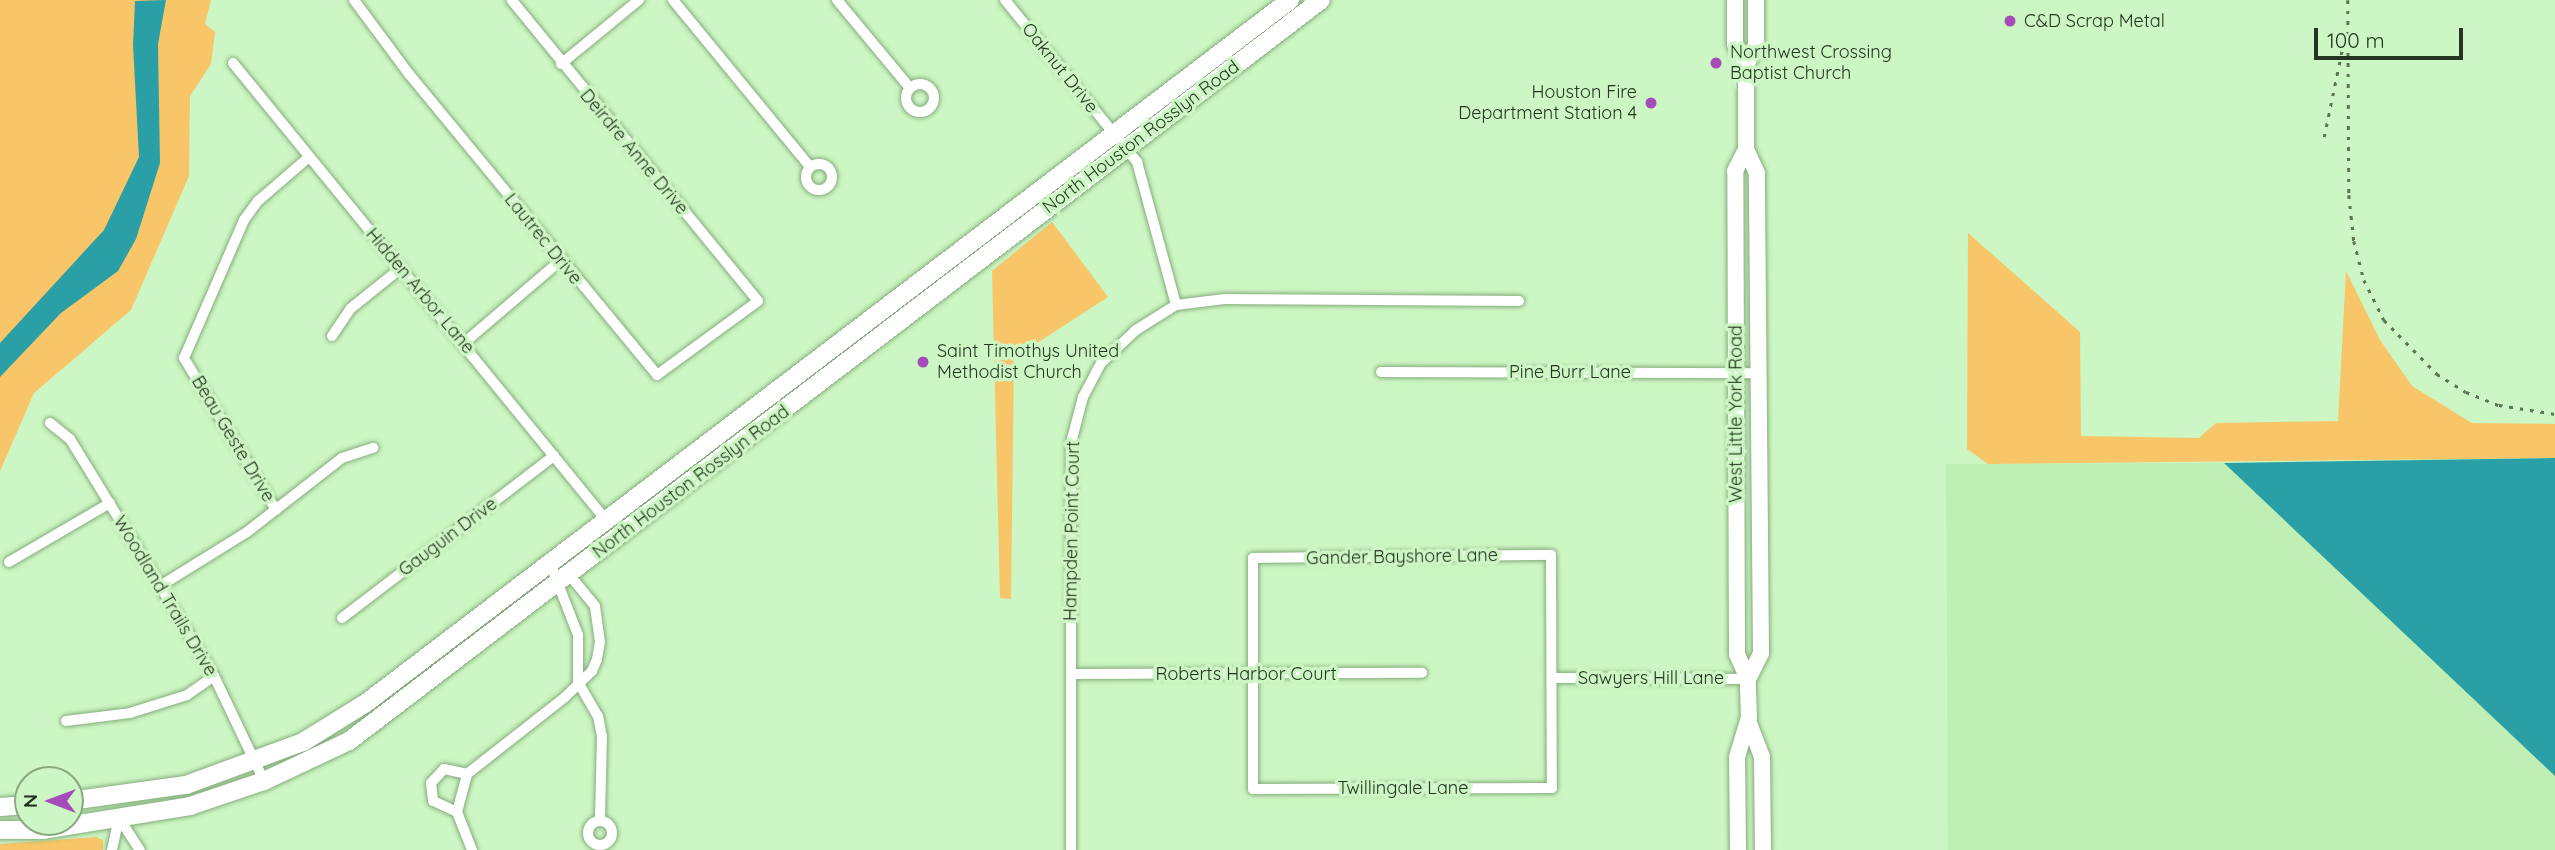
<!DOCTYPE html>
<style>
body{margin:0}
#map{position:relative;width:2555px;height:850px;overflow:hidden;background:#ccf6c3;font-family:Quicksand,sans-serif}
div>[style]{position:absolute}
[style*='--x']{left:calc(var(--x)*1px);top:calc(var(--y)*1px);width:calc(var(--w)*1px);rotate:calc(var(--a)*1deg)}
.built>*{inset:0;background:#bfefb5}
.green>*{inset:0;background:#f8c568}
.water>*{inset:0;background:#2aa0a6}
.roads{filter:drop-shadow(0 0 2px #85ad7c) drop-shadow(0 0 2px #85ad7c)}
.minor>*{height:10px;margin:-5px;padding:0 5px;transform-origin:5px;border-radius:5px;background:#fff}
.minor>.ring{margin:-5px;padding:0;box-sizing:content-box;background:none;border:10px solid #fff;border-radius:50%}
.secondary>*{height:16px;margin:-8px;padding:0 8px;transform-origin:8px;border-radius:8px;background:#fff}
.primary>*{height:18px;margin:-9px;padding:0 9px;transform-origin:9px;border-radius:9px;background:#fff}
.rail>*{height:2.5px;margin-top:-1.25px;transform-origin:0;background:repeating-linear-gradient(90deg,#5b7455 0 3.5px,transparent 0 10.5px)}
.dots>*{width:19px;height:19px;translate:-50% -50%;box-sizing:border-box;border:4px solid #ccf6c3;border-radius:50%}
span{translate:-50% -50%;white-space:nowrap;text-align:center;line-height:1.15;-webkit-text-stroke:7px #ccf6c3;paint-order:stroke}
.poi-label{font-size:18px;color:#243420}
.left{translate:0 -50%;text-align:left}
.right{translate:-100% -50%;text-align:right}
.street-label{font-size:18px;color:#243420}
.north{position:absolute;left:14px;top:766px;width:70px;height:70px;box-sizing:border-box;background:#ccf6c3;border:2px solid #89a882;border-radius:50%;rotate:270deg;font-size:19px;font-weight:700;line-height:28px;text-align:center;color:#243420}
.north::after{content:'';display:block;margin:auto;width:24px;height:32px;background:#a54cb9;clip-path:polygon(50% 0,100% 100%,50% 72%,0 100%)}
.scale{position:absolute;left:2314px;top:28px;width:149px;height:32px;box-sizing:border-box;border:4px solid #243420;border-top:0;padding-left:9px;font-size:21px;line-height:24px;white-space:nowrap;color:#243420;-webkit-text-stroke:5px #ccf6c3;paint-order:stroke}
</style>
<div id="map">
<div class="built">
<i style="clip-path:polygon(2224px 463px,2555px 776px,2555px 850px,1948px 850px,1946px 464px)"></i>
</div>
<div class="green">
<i style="clip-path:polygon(0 0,211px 0,205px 24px,215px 32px,211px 64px,190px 96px,189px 176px,131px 310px,34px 393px,0 471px)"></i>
<i style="clip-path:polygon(1052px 222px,1108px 297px,1014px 358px,1011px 599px,1000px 598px,992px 271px)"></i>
<i style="clip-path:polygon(1968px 233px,2080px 332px,2081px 436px,2199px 438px,2216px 423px,2338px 421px,2346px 271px,2380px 340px,2412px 386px,2472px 423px,2555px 424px,2555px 458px,1988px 464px,1967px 449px)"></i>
<i style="clip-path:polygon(96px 837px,103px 840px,103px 850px,0 850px,0 844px)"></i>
</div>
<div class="water">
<i style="clip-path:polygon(166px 0,158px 44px,160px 163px,136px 239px,118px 271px,61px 313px,0 377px,0 343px,104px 230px,139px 157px,133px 45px,135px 1px)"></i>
<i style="clip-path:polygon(2555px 458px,2555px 776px,2224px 463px)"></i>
</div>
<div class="roads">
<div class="minor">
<i style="--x:354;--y:0;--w:92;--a:53.4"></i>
<i style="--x:409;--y:74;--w:390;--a:50.5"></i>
<i style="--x:657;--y:375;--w:125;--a:-36.2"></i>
<i style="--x:758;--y:301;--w:389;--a:-129.3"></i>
<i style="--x:673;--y:0;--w:216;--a:50.6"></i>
<i style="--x:837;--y:0;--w:114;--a:50.3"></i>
<i style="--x:1005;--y:0;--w:209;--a:50.8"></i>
<i style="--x:1137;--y:162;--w:148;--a:74.7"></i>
<i style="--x:233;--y:63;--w:590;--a:50.78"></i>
<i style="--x:561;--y:64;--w:101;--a:-39.4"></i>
<i class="ring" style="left:906px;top:84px;width:18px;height:18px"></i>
<i class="ring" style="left:806px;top:164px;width:16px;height:16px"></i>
<i style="--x:332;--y:336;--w:32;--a:-56"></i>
<i style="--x:350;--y:309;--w:65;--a:-38.8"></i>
<i style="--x:464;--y:343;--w:126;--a:-40.5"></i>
<i style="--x:1381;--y:372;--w:377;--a:0.2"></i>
<i style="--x:50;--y:423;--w:26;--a:39"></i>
<i style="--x:70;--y:439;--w:172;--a:58.5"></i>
<i style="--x:160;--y:586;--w:105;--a:59"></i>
<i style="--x:214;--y:676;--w:116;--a:64.5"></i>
<i style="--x:276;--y:510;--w:178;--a:-121.2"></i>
<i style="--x:184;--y:358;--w:150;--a:-66.5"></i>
<i style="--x:244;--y:220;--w:24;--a:-54"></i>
<i style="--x:258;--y:201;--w:67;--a:-40.8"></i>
<i style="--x:1551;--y:555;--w:233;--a:89.8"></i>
<i style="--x:1552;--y:788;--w:299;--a:179.8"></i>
<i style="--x:1253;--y:789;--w:231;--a:-90"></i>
<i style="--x:1253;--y:558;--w:298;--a:-0.6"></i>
<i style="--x:9;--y:562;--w:117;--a:-30.3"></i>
<i style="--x:550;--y:563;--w:77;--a:68.7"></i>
<i style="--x:578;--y:635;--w:47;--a:90"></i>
<i style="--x:160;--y:586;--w:102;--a:-31.8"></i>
<i style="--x:247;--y:532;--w:120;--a:-37.9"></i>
<i style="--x:342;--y:458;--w:33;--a:-18"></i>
<i style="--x:342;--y:618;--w:267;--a:-37.4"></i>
<i style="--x:1071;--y:674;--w:351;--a:-0.2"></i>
<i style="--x:1554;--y:678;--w:194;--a:0.3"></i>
<i style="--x:578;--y:682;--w:39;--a:60"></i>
<i style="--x:598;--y:716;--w:20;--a:79"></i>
<i style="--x:602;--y:736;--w:84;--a:91.4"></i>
<i style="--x:66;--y:721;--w:64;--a:-7.1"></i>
<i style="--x:130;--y:713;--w:60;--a:-17.5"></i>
<i style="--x:187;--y:695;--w:33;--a:-35"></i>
<i style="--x:457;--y:812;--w:26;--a:-155"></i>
<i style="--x:433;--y:801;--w:18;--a:-96"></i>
<i style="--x:431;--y:783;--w:19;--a:-47"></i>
<i style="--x:444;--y:769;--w:24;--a:12"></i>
<i class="ring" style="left:588px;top:821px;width:14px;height:14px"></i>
<i style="--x:112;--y:850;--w:33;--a:-78"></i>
<i style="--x:119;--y:818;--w:38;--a:57"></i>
<i style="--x:472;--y:850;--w:41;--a:-111.5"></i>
<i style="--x:457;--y:812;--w:39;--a:-75"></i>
<i style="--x:467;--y:774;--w:123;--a:-38.1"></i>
<i style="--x:564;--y:698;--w:39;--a:-44"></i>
<i style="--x:592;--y:671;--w:13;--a:-67"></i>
<i style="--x:597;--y:659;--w:17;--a:-80"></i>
<i style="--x:600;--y:642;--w:36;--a:-98"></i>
<i style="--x:595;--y:606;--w:44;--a:-129.5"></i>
<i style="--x:1071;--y:850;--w:407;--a:-90"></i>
<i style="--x:1071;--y:443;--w:48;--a:-75.4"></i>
<i style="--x:1083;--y:397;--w:40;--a:-62"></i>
<i style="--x:1102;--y:362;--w:47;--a:-43.3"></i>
<i style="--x:1136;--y:330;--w:47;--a:-32"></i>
<i style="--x:1176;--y:305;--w:49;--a:-7"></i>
<i style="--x:1225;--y:299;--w:294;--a:0.4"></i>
</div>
<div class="secondary">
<i style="--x:1735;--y:0;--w:44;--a:90"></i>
<i style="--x:1735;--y:44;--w:24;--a:62"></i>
<i style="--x:1748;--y:679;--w:29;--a:-63"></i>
<i style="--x:1761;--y:653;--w:480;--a:-90.5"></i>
<i style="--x:1757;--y:173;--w:26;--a:-115"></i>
<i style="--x:1746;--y:149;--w:84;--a:-90"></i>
<i style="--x:1746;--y:65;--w:22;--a:-63"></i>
<i style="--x:1756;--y:45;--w:45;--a:-90"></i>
<i style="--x:1749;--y:723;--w:36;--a:69"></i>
<i style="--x:1762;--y:757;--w:93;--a:89.4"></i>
<i style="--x:1738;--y:850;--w:93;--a:-90.6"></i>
<i style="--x:1737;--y:757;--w:42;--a:-73.3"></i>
<i style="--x:1749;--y:717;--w:38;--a:-92"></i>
<i style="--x:1748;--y:679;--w:27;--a:-114"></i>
<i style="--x:1737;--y:654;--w:483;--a:-90.2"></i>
<i style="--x:1735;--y:171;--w:25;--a:-63"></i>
</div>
<div class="primary">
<i style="--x:70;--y:801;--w:117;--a:-7.9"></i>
<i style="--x:186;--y:785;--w:125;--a:-20.2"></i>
<i style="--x:303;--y:742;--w:74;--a:-31.8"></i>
<i style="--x:366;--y:703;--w:1161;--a:-37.26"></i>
<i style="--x:0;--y:807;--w:28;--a:-4"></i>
<i style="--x:0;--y:830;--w:42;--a:0"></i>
<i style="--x:42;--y:830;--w:150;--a:-9.2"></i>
<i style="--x:190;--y:806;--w:78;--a:-18.7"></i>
<i style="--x:264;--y:781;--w:94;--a:-25.2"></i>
<i style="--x:349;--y:741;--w:1222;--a:-37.32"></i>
</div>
</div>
<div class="rail">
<i style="--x:2348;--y:0;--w:195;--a:89.7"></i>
<i style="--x:2349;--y:195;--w:46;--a:83.8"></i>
<i style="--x:2354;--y:241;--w:40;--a:75.6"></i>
<i style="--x:2364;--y:280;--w:45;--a:63.4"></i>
<i style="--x:2384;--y:320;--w:76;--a:45.5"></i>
<i style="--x:2437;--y:374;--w:34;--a:32"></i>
<i style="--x:2466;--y:392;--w:35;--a:22"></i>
<i style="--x:2499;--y:405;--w:57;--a:9.1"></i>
<i style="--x:2324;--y:137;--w:94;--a:-78.3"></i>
</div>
<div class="dots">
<i style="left:2010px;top:21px;background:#a54cb9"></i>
<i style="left:1716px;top:63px;background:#a54cb9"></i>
<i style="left:1651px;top:103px;background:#a54cb9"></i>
<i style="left:923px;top:362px;background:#a54cb9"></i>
</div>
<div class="poi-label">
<span class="left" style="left:2024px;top:21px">C&amp;D Scrap Metal</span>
<span class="left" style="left:1730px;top:63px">Northwest Crossing<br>Baptist Church</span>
<span class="right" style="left:1637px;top:103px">Houston Fire<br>Department Station 4</span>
<span class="left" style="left:937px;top:362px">Saint Timothys United<br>Methodist Church</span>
</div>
<div class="street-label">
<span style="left:1060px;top:68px;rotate:51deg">Oaknut Drive</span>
<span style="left:1141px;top:137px;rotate:-37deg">North Houston Rosslyn Road</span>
<span style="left:634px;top:152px;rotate:50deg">Deirdre Anne Drive</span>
<span style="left:543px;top:239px;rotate:51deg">Lautrec Drive</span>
<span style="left:420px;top:291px;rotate:50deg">Hidden Arbor Lane</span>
<span style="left:1570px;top:372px">Pine Burr Lane</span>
<span style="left:1736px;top:414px;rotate:-90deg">West Little York Road</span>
<span style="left:233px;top:439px;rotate:59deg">Beau Geste Drive</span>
<span style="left:691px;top:482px;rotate:-37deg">North Houston Rosslyn Road</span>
<span style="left:1072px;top:531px;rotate:-89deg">Hampden Point Court</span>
<span style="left:448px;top:537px;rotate:-37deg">Gauguin Drive</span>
<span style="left:1402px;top:557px;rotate:-1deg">Gander Bayshore Lane</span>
<span style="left:165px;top:596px;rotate:59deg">Woodland Trails Drive</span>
<span style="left:1246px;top:674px">Roberts Harbor Court</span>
<span style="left:1651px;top:678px">Sawyers Hill Lane</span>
<span style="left:1403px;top:788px">Twillingale Lane</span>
</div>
<div class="north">N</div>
<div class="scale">100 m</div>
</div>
